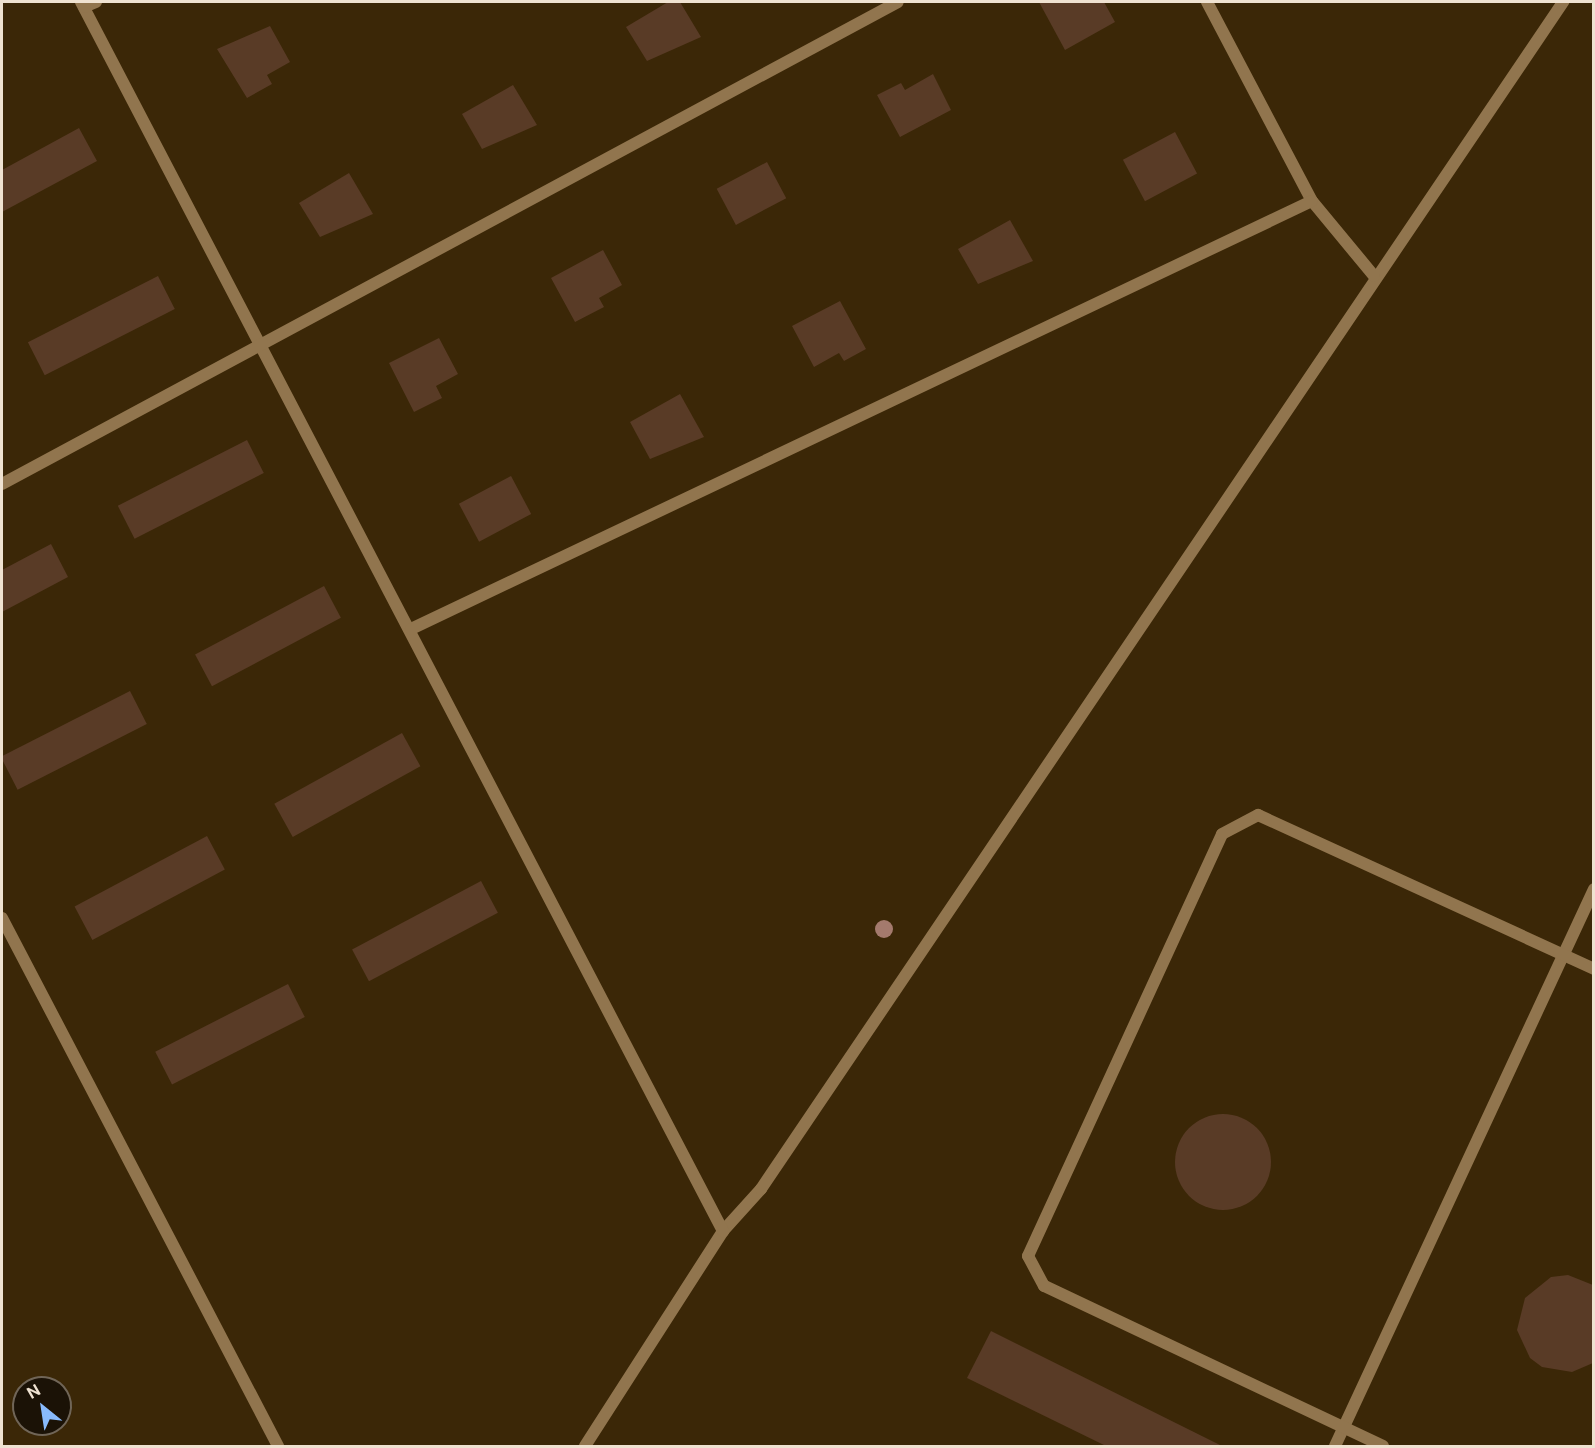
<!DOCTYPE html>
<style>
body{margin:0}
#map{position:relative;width:1595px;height:1448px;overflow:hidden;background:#3b2707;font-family:"Public Sans",sans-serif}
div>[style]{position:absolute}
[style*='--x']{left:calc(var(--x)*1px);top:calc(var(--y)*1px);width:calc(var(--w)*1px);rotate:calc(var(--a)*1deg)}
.building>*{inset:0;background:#593b26;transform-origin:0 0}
.round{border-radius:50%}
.service>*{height:12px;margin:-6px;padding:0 6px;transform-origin:6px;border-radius:6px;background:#91754e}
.minor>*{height:12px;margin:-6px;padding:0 6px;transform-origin:6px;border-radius:6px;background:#91754e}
.trees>*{width:18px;height:18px;margin:-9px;border-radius:50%;background:#a47a6d}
span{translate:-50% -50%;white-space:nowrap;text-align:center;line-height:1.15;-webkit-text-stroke:5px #1b1206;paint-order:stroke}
.frame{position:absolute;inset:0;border:3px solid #efe2d1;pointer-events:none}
.north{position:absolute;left:12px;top:1376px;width:60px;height:60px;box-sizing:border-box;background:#1b1206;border:2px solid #706557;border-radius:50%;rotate:330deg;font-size:16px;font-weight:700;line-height:24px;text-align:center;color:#efe2d1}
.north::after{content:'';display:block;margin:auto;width:21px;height:27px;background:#88bafc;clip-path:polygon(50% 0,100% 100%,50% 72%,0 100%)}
</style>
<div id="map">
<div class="building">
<i style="clip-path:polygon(668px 2px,680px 2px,701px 37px,647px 61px,626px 27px)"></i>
<i style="clip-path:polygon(1039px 2px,1104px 2px,1115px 22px,1065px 50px)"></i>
<i style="clip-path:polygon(270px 26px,290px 62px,267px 75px,272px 84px,247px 98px,217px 49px)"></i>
<i style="clip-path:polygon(933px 74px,951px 110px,900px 137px,877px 95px,901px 83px,905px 90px)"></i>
<i style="clip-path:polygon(513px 85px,537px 125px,482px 149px,462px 114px)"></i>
<i style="clip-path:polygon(79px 128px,97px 161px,2px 212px,2px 170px)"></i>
<i style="left:1175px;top:132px;width:47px;height:59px;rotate:62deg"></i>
<i style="left:767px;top:162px;width:41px;height:57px;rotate:62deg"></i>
<i style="clip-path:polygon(349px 173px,373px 214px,320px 237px,299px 203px)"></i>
<i style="clip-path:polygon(1010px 220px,1033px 261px,978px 284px,958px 249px)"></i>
<i style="clip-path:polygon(603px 250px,622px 285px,599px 298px,604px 307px,575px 322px,551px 278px)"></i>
<i style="left:158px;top:276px;width:37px;height:146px;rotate:63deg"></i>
<i style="clip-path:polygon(840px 301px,866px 349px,844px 361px,839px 353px,814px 367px,792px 326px)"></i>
<i style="clip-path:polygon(439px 338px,458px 374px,436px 386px,442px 398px,414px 412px,389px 363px)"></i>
<i style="clip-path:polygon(680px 394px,704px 437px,650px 459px,630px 422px)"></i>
<i style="left:247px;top:440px;width:37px;height:145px;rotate:63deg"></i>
<i style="left:511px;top:476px;width:43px;height:59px;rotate:62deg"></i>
<i style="clip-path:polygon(51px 544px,68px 577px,2px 612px,2px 570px)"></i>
<i style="left:324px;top:586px;width:36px;height:146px;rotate:62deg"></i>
<i style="left:130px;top:691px;width:37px;height:145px;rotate:63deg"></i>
<i style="left:402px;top:733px;width:38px;height:146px;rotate:61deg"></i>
<i style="left:207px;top:836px;width:38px;height:150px;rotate:62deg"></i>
<i style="left:481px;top:881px;width:36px;height:146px;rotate:62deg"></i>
<i style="left:288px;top:984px;width:37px;height:149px;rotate:63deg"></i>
<i class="round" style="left:1175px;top:1114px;width:96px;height:96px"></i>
<i style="clip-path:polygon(1568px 1275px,1593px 1285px,1593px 1363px,1572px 1372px,1542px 1367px,1530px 1358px,1517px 1330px,1525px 1298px,1551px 1277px)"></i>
<i style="clip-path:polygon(991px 1331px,1222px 1446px,1106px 1446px,967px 1378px)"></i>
</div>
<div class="service">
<i style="--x:585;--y:1446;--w:255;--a:-57.3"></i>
<i style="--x:723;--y:1231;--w:57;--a:-47.9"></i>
<i style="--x:761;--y:1189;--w:1433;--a:-55.95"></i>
<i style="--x:1335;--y:1446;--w:614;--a:-65.06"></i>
<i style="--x:1383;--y:1446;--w:375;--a:-154.7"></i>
<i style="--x:1044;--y:1286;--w:34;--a:-118"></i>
<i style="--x:1028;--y:1256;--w:464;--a:-65.3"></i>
<i style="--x:1222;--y:834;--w:41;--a:-27.8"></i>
<i style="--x:1258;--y:815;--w:370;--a:24.6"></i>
</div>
<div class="minor">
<i style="--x:81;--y:2;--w:1387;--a:62.42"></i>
<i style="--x:1207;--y:2;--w:225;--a:62.2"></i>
<i style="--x:1312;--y:201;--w:97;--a:50.4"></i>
<i style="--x:84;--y:7;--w:13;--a:-23"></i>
<i style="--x:2;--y:484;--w:1017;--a:-28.28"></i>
<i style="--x:411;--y:629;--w:997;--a:-25.41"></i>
<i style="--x:2;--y:918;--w:596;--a:62.4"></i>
</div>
<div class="trees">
<i style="left:884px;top:929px"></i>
</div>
<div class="frame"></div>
<div class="north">N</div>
</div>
